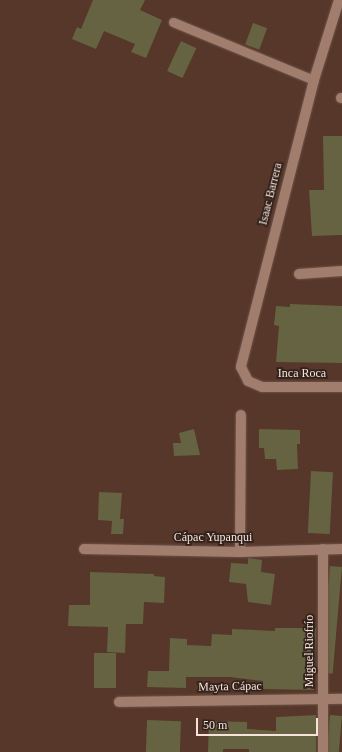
<!DOCTYPE html>
<meta charset="utf-8">
<style>
body{margin:0}
#map{position:relative;width:342px;height:752px;overflow:hidden;background:#563729;font-family:"Times New Roman",serif}
div>[style]{position:absolute}
[style*='--x']{left:calc(var(--x)*1px);top:calc(var(--y)*1px);width:calc(var(--w)*1px);rotate:calc(var(--a)*1deg)}
.building>*{inset:0;background:#656341;transform-origin:0 0}
.roads{filter:drop-shadow(0 0 1px #6f5449) drop-shadow(0 0 1px #6f5449)}
.lane>*{height:9px;margin:-4.5px;padding:0 4.5px;transform-origin:4.5px;border-radius:4.5px;background:#a17d6d}
.street>*{height:10px;margin:-5px;padding:0 5px;transform-origin:5px;border-radius:5px;background:#a17d6d}
span{translate:-50% -50%;white-space:nowrap;text-align:center;line-height:1.15;-webkit-text-stroke:3.5px #31221c;paint-order:stroke}
.street-label{font-size:12px;color:#f7e3da}
.scale{position:absolute;left:196px;top:718px;width:122px;height:18px;box-sizing:border-box;border:2px solid #f7e3da;border-top:0;padding-left:5px;font-size:12px;line-height:14px;white-space:nowrap;color:#f7e3da;-webkit-text-stroke:3px #31221c;paint-order:stroke}
</style>
<div id="map">
<div class="building">
<i style="clip-path:polygon(93px 0,145px 0,140px 10px,162px 20px,146px 58px,131px 52px,135px 44px,104px 31px,96px 49px,72px 39px,77px 27px,81px 29px)"></i>
<i style="left:253px;top:23px;width:15px;height:23px;rotate:20deg"></i>
<i style="left:181px;top:41px;width:17px;height:33px;rotate:25deg"></i>
<i style="clip-path:polygon(323px 136px,342px 136px,342px 235px,312px 236px,309px 190px,324px 190px)"></i>
<i style="clip-path:polygon(290px 304px,342px 306px,342px 363px,276px 362px,279px 326px,274px 325px,276px 306px,290px 307px)"></i>
<i style="clip-path:polygon(194px 429px,200px 455px,174px 456px,173px 443px,181px 443px,179px 433px)"></i>
<i style="clip-path:polygon(259px 429px,300px 430px,300px 444px,297px 444px,298px 469px,277px 470px,276px 459px,265px 459px,264px 448px,259px 448px)"></i>
<i style="left:311px;top:471px;width:22px;height:62px;rotate:3deg"></i>
<i style="clip-path:polygon(99px 492px,122px 493px,120px 519px,124px 519px,123px 534px,111px 534px,112px 521px,98px 520px)"></i>
<i style="clip-path:polygon(248px 558px,262px 560px,261px 572px,275px 574px,271px 605px,248px 602px,246px 584px,229px 582px,231px 563px,248px 564px)"></i>
<i style="left:330px;top:566px;width:12px;height:107px;rotate:5deg"></i>
<i style="clip-path:polygon(90px 572px,154px 574px,154px 576px,165px 577px,164px 603px,144px 602px,143px 624px,126px 624px,125px 653px,107px 652px,108px 627px,68px 626px,69px 605px,90px 605px)"></i>
<i style="clip-path:polygon(275px 628px,316px 628px,314px 690px,263px 689px,263px 681px,230px 677px,186px 677px,186px 688px,147px 687px,148px 671px,169px 671px,170px 638px,187px 639px,187px 645px,211px 646px,212px 634px,232px 635px,232px 629px,275px 631px)"></i>
<i style="left:94px;top:653px;width:22px;height:35px"></i>
<i style="clip-path:polygon(316px 715px,316px 752px,249px 752px,249px 749px,223px 749px,223px 752px,208px 752px,209px 721px,247px 722px,247px 729px,276px 731px,276px 717px)"></i>
<i style="left:330px;top:715px;width:12px;height:37px;rotate:5deg"></i>
<i style="left:147px;top:720px;width:34px;height:32px;rotate:2deg"></i>
</div>
<div class="roads">
<div class="lane">
<i style="--x:173;--y:22;--w:152;--a:22.4"></i>
</div>
<div class="street">
<i style="--x:339;--y:0;--w:84;--a:107.4"></i>
<i style="--x:314;--y:80;--w:296;--a:104.3"></i>
<i style="--x:241;--y:367;--w:16;--a:63"></i>
<i style="--x:248;--y:381;--w:15;--a:23"></i>
<i style="--x:262;--y:387;--w:80;--a:0"></i>
<i style="--x:341;--y:98;--w:1;--a:0"></i>
<i style="--x:299;--y:274;--w:43;--a:-4"></i>
<i style="--x:84;--y:549;--w:156;--a:1.1"></i>
<i style="--x:240;--y:552;--w:102;--a:-1.7"></i>
<i style="--x:323;--y:549;--w:203;--a:90"></i>
<i style="--x:240;--y:552;--w:137;--a:-89.6"></i>
<i style="--x:119;--y:702;--w:223;--a:-0.8"></i>
</div>
</div>
<div class="street-label">
<span style="left:271px;top:194px;rotate:-76deg">Isaac Barrera</span>
<span style="left:302px;top:374px">Inca Roca</span>
<span style="left:213px;top:538px">Cápac Yupanqui</span>
<span style="left:310px;top:651px;rotate:-90deg">Miguel Riofrío</span>
<span style="left:230px;top:687px;rotate:-1deg">Mayta Cápac</span>
</div>
<div class="scale">50 m</div>
</div>
